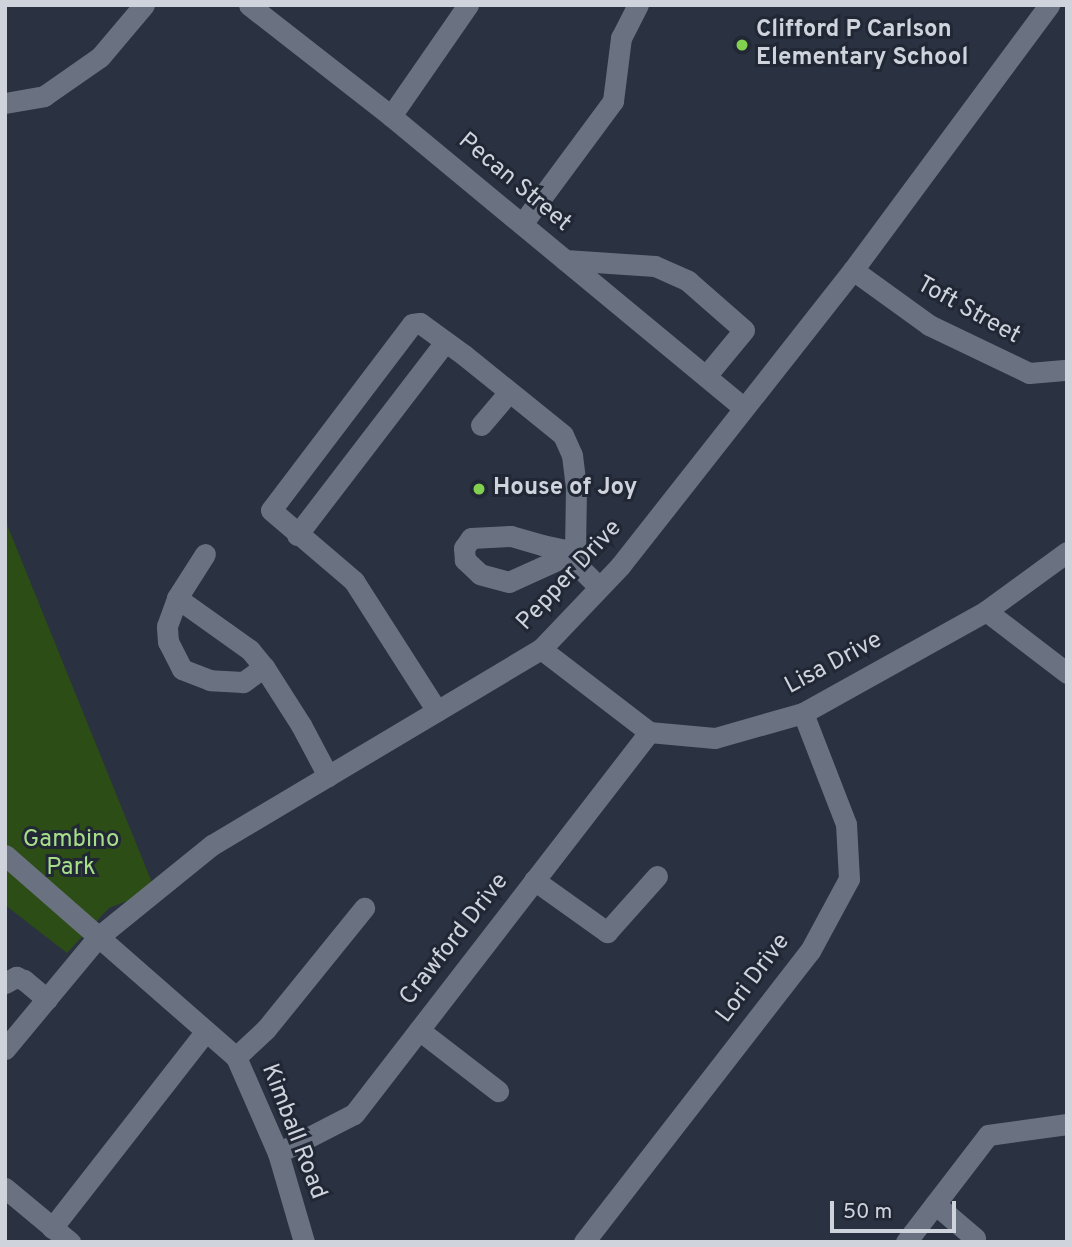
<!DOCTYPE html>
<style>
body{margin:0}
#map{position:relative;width:1072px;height:1247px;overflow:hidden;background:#2a3140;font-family:Overpass,sans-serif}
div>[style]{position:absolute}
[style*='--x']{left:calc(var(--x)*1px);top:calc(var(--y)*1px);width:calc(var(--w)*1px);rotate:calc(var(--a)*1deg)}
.green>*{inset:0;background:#2c4d16}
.minor>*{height:21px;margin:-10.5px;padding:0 10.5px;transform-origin:10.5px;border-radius:10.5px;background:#6a7282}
.dots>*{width:19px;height:19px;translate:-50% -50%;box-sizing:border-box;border:4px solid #212735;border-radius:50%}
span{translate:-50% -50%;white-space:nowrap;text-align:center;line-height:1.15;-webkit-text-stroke:6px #212735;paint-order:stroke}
.poi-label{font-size:24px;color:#ced3dc;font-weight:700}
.left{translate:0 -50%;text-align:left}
.street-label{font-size:24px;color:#ced3dc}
.park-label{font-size:24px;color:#a7de8a}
.frame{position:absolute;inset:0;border:7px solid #ced3dc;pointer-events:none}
.scale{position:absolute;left:830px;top:1201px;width:126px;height:32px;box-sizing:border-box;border:4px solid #ced3dc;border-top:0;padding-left:9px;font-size:21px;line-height:24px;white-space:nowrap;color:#ced3dc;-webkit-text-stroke:5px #212735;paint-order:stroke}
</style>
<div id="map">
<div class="green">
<i style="clip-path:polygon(5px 509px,8px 527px,155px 890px,109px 908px,67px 953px,5px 905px)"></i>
</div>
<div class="minor">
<i style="--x:249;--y:5;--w:180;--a:38"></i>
<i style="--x:391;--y:116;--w:457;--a:39.6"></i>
<i style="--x:5;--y:103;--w:40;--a:-10"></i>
<i style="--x:44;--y:96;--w:68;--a:-34.9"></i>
<i style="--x:100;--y:57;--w:68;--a:-49.8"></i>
<i style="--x:391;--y:116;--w:135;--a:-55.3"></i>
<i style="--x:522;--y:224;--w:153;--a:-53.5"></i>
<i style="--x:613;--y:101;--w:64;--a:-82.8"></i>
<i style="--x:621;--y:38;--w:37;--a:-63"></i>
<i style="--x:565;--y:260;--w:90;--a:3.8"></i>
<i style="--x:655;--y:266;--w:36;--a:24"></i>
<i style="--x:688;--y:281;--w:74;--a:41.2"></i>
<i style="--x:744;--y:330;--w:60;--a:129.6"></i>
<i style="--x:853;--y:270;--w:94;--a:35.9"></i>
<i style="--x:929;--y:325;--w:111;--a:25.6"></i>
<i style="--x:1029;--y:373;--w:38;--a:-5"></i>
<i style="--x:481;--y:425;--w:43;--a:-49.7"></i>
<i style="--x:297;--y:535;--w:243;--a:-52.5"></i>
<i style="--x:511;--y:536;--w:32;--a:16"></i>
<i style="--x:542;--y:545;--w:34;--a:12"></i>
<i style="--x:575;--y:552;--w:72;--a:155.6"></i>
<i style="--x:509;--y:582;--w:30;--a:-165"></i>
<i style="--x:480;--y:574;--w:21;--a:-137"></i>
<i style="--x:465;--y:560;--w:12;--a:-95"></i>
<i style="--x:464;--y:548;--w:12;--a:-55"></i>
<i style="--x:471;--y:538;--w:40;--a:-2.9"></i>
<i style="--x:177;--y:598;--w:52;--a:-57.5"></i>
<i style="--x:986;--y:611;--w:102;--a:37.4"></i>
<i style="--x:541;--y:649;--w:136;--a:37.5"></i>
<i style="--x:649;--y:732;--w:66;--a:5.2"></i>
<i style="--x:715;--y:738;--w:91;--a:-15.9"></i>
<i style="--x:803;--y:713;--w:210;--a:-29.1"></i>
<i style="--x:986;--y:611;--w:100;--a:-36.1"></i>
<i style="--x:264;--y:667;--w:26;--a:144"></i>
<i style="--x:243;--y:682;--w:33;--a:-177"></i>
<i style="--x:210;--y:680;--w:30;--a:-159"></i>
<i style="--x:182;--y:669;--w:30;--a:-117"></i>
<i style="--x:168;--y:642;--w:16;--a:-94"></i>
<i style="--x:167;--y:626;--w:30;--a:-70"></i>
<i style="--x:177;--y:598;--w:90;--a:35.5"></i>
<i style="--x:250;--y:650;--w:22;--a:51"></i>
<i style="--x:264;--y:667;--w:69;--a:57.5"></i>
<i style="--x:301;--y:725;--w:58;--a:62.1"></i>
<i style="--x:437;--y:711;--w:154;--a:-122.6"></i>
<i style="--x:354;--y:581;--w:109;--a:-139.5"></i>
<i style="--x:271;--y:510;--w:233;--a:-52.8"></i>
<i style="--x:412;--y:324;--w:8;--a:-7"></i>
<i style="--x:420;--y:323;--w:54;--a:36"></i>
<i style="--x:464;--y:355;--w:127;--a:38.9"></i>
<i style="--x:563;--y:435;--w:22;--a:66"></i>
<i style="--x:572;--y:455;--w:33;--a:83"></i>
<i style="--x:576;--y:488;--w:64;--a:90.9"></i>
<i style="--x:575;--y:552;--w:18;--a:71"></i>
<i style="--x:581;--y:569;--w:25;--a:45"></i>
<i style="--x:5;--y:855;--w:307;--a:41.2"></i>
<i style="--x:236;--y:1057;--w:105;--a:66.4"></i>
<i style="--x:278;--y:1153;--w:93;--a:73.7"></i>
<i style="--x:534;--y:880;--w:90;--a:35.5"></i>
<i style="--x:607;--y:932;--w:75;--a:-48.2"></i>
<i style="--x:5;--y:983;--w:13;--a:-29"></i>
<i style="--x:16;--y:977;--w:9;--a:21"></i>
<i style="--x:24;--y:980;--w:30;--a:40"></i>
<i style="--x:419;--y:1030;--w:100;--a:37.7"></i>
<i style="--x:5;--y:1049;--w:144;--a:-50.3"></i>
<i style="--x:97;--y:938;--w:148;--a:-39"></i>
<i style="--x:212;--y:845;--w:383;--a:-30.8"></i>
<i style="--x:541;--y:649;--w:115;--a:-46.4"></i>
<i style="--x:620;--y:566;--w:377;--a:-51.8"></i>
<i style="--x:853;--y:270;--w:330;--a:-53.5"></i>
<i style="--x:236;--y:1057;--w:41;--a:-43"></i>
<i style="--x:266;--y:1029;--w:156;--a:-51"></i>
<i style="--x:278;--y:1153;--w:85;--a:-27.2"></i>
<i style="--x:354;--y:1114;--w:483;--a:-52.3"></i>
<i style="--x:5;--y:1188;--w:85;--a:39.7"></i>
<i style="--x:935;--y:1204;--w:52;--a:40.4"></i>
<i style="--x:975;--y:1238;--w:4;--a:117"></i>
<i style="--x:52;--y:1228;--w:250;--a:-52"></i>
<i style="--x:584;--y:1242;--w:368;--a:-52.2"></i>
<i style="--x:810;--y:951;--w:82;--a:-61.6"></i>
<i style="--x:849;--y:879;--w:55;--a:-93.1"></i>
<i style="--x:846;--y:824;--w:119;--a:-111.2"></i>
<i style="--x:906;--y:1242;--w:135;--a:-52.5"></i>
<i style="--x:988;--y:1135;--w:80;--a:-7.9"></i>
</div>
<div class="dots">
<i style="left:742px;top:45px;background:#82d04f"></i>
<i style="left:479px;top:489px;background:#82d04f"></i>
</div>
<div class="poi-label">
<span class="left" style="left:756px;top:45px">Clifford P Carlson<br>Elementary School</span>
<span class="left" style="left:493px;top:489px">House of Joy</span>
</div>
<div class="street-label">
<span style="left:514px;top:183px;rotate:40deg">Pecan Street</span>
<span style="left:968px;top:311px;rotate:29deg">Toft Street</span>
<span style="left:570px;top:576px;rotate:-47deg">Pepper Drive</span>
<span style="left:834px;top:664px;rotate:-28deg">Lisa Drive</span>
<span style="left:455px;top:940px;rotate:-52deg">Crawford Drive</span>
<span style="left:754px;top:979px;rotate:-53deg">Lori Drive</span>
<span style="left:293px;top:1132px;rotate:69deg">Kimball Road</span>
</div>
<div class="park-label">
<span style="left:71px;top:855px">Gambino<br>Park</span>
</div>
<div class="frame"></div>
<div class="scale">50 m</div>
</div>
